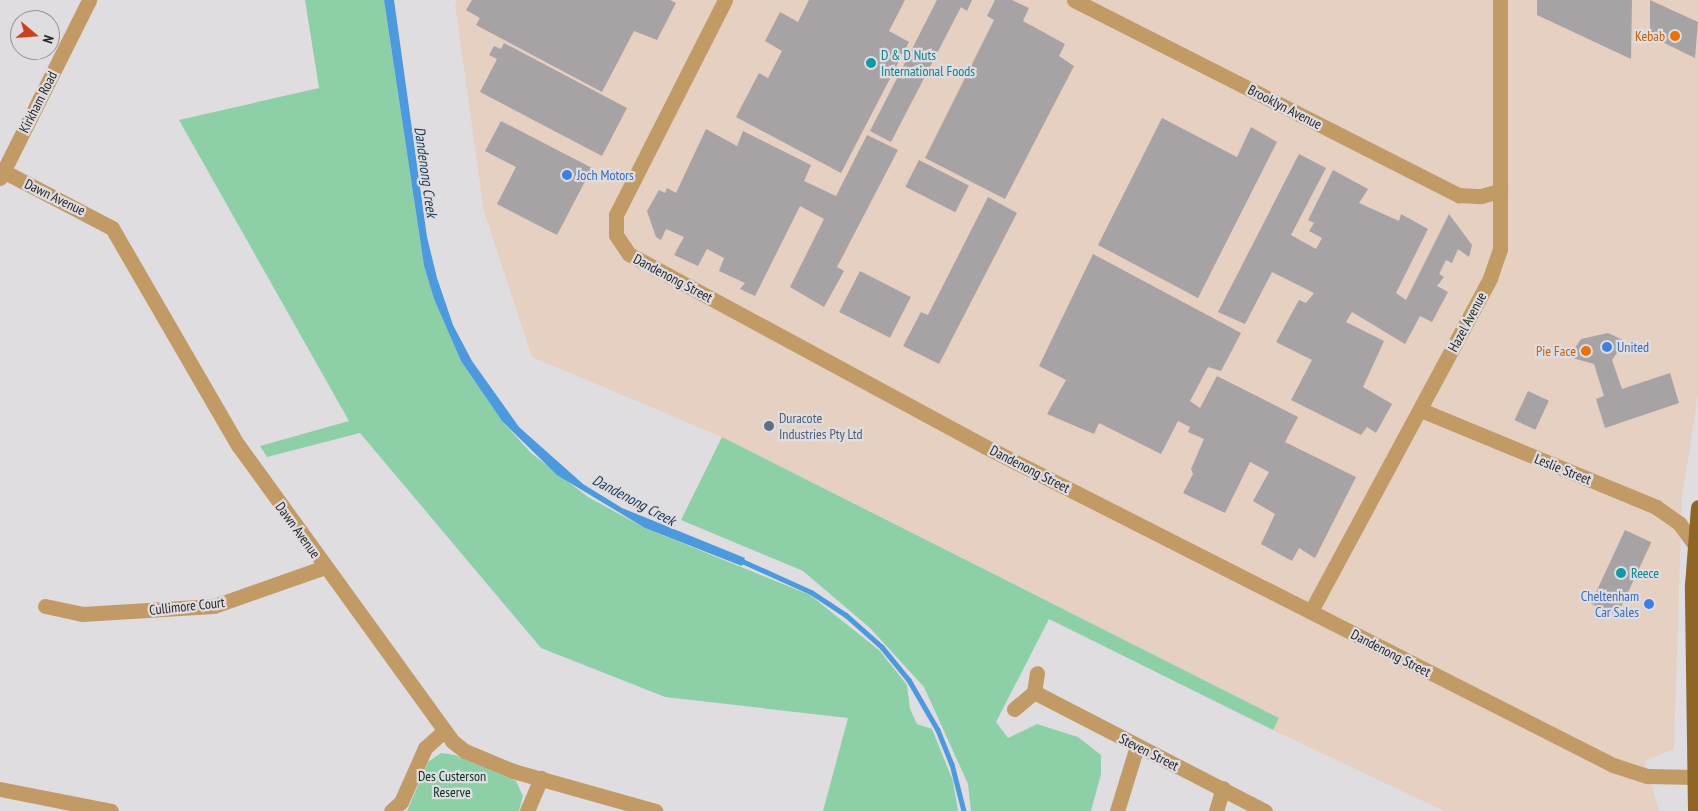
<!DOCTYPE html>
<style>
body{margin:0}
#map{position:relative;width:1698px;height:811px;overflow:hidden;background:#e0dde1;font-family:"PT Sans Narrow",sans-serif}
div>[style]{position:absolute}
[style*='--x']{left:calc(var(--x)*1px);top:calc(var(--y)*1px);width:calc(var(--w)*1px);rotate:calc(var(--a)*1deg)}
.industrial>*{inset:0;background:#e5d0c2}
.green>*{inset:0;background:#8dd0a8}
.water>*{inset:0;background:#4c99dd}
.stream>*{height:4.5px;margin:-2.25px;padding:0 2.25px;transform-origin:2.25px;border-radius:2.25px;background:#4c99dd}
.building>*{inset:0;background:#a7a2a4;transform-origin:0 0}
.street>*{height:15px;margin:-7.5px;padding:0 7.5px;transform-origin:7.5px;border-radius:7.5px;background:#c19a65}
.primary>*{height:15px;margin:-7.5px;padding:0 7.5px;transform-origin:7.5px;border-radius:7.5px;background:#8f6626}
.dots>*{width:14px;height:14px;translate:-50% -50%;box-sizing:border-box;border:2px solid #e0dde1;border-radius:50%}
span{translate:-50% -50%;white-space:nowrap;text-align:center;line-height:1.15;-webkit-text-stroke:4.5px #e0dde1;paint-order:stroke}
.food-label{font-size:14px;color:#c56008}
.right{translate:-100% -50%;text-align:right}
.culture-label{font-size:14px;color:#0d838f}
.left{translate:0 -50%;text-align:left}
.street-label{font-size:14px;color:#272527}
.shop-label{font-size:14px;color:#366cbe}
.service-label{font-size:14px;color:#4e5e75}
.park-label{font-size:14px;color:#03321c}
.water-label{font-size:15px;color:#193956;font-style:italic}
.north{position:absolute;left:10px;top:10px;width:50px;height:50px;box-sizing:border-box;background:#e0dde1;border:1px solid #969397;border-radius:50%;rotate:108deg;font-size:14px;font-weight:700;line-height:20px;text-align:center;color:#272527}
.north::after{content:'';display:block;margin:auto;width:18px;height:22px;background:#cb411e;clip-path:polygon(50% 0,100% 100%,50% 72%,0 100%)}
</style>
<div id="map">
<div class="industrial">
<i style="clip-path:polygon(457px 0,1698px 0,1698px 394px,1682px 498px,1674px 749px,1645px 761px,1659px 811px,1444px 811px,1273px 730px,1279px 718px,722px 437px,532px 357px,484px 211px,455px 5px)"></i>
</div>
<div class="green">
<i style="clip-path:polygon(305px 0,384px 0,424px 266px,434px 299px,461px 361px,502px 421px,531px 453px,588px 497px,645px 528px,810px 595px,880px 651px,907px 685px,910px 709px,917px 724px,932px 729px,953px 781px,958px 811px,823px 811px,848px 718px,665px 697px,541px 648px,360px 433px,267px 457px,260px 446px,349px 421px,179px 120px,319px 88px)"></i>
<i style="clip-path:polygon(722px 437px,1279px 718px,1273px 730px,1049px 619px,996px 722px,1008px 738px,1037px 724px,1078px 737px,1101px 755px,1101px 774px,1091px 811px,971px 811px,968px 784px,924px 687px,870px 628px,803px 571px,681px 520px)"></i>
<i style="clip-path:polygon(441px 753px,455px 755px,516px 781px,523px 796px,519px 811px,407px 811px,428px 762px)"></i>
</div>
<div class="water">
<i style="clip-path:polygon(384px 0,394px 0,427px 237px,437px 278px,453px 325px,472px 361px,519px 427px,583px 484px,622px 508px,745px 558px,742px 566px,645px 528px,557px 475px,502px 421px,461px 361px,434px 299px,424px 266px)"></i>
</div>
<div class="stream">
<i style="--x:740;--y:560;--w:78;--a:24.3"></i>
<i style="--x:811;--y:592;--w:42;--a:33.3"></i>
<i style="--x:846;--y:615;--w:48;--a:41.6"></i>
<i style="--x:882;--y:647;--w:43;--a:50.7"></i>
<i style="--x:909;--y:680;--w:58;--a:59.9"></i>
<i style="--x:938;--y:730;--w:37;--a:68"></i>
<i style="--x:952;--y:764;--w:49;--a:75.7"></i>
</div>
<div class="building">
<i style="clip-path:polygon(472px 0,670px 0,676px 3px,657px 40px,634px 31px,602px 92px,476px 25px,480px 18px,466px 10px)"></i>
<i style="clip-path:polygon(809px 0,905px 0,889px 31px,909px 42px,841px 173px,736px 117px,759px 73px,768px 78px,782px 51px,765px 41px,780px 12px,798px 22px)"></i>
<i style="clip-path:polygon(937px 0,972px 0,967px 11px,961px 7px,891px 142px,870px 131px)"></i>
<i style="clip-path:polygon(995px 0,1012px 0,1029px 8px,1023px 21px,1065px 44px,1059px 56px,1074px 66px,1005px 199px,925px 158px,994px 20px,987px 16px)"></i>
<i style="clip-path:polygon(1537px 0,1632px 0,1631px 59px,1537px 15px)"></i>
<i style="clip-path:polygon(1650px 0,1698px 22px,1695px 58px,1650px 36px)"></i>
<i style="clip-path:polygon(504px 43px,627px 108px,602px 156px,480px 92px,497px 59px,489px 55px,494px 46px,501px 49px)"></i>
<i style="clip-path:polygon(1162px 118px,1237px 157px,1251px 127px,1277px 142px,1198px 298px,1098px 245px)"></i>
<i style="clip-path:polygon(501px 121px,592px 168px,557px 235px,497px 204px,516px 167px,485px 151px)"></i>
<i style="clip-path:polygon(706px 129px,737px 146px,743px 131px,811px 165px,804px 181px,836px 196px,867px 135px,898px 150px,837px 267px,844px 271px,824px 307px,790px 287px,824px 219px,800px 206px,755px 296px,740px 289px,745px 283px,719px 271px,724px 258px,707px 249px,698px 266px,674px 255px,684px 237px,666px 229px,661px 240px,656px 237px,647px 211px,659px 190px,665px 193px,667px 188px,676px 193px)"></i>
<i style="clip-path:polygon(1299px 154px,1326px 168px,1291px 235px,1316px 249px,1322px 238px,1309px 231px,1314px 223px,1308px 220px,1333px 170px,1368px 189px,1359px 203px,1399px 221px,1401px 214px,1428px 229px,1396px 293px,1406px 300px,1449px 214px,1472px 245px,1469px 257px,1458px 249px,1452px 263px,1446px 260px,1439px 274px,1444px 277px,1437px 286px,1448px 292px,1432px 322px,1420px 316px,1405px 344px,1352px 312px,1346px 322px,1384px 341px,1363px 387px,1392px 404px,1376px 433px,1367px 427px,1361px 435px,1291px 400px,1312px 360px,1276px 342px,1299px 300px,1306px 303px,1314px 293px,1272px 272px,1245px 324px,1218px 312px)"></i>
<i style="left:919px;top:160px;width:56px;height:30px;rotate:27deg"></i>
<i style="clip-path:polygon(988px 197px,1017px 213px,939px 364px,903px 346px,921px 312px,928px 315px)"></i>
<i style="clip-path:polygon(1093px 254px,1241px 333px,1221px 371px,1208px 367px,1190px 401px,1200px 408px,1217px 376px,1298px 417px,1285px 442px,1356px 477px,1315px 558px,1299px 548px,1292px 561px,1261px 544px,1275px 514px,1253px 501px,1269px 472px,1250px 462px,1225px 513px,1183px 493px,1193px 474px,1191px 469px,1204px 439px,1188px 432px,1190px 427px,1178px 421px,1161px 454px,1099px 423px,1094px 434px,1047px 414px,1066px 380px,1039px 366px)"></i>
<i style="left:860px;top:271px;width:57px;height:46px;rotate:27deg"></i>
<i style="clip-path:polygon(1608px 333px,1625px 341px,1612px 360px,1622px 389px,1670px 373px,1679px 403px,1605px 428px,1596px 399px,1604px 396px,1594px 364px,1569px 357px,1581px 339px)"></i>
<i style="left:1528px;top:391px;width:23px;height:32px;rotate:25deg"></i>
<i style="left:1625px;top:530px;width:29px;height:81px;rotate:25deg"></i>
</div>
<div class="street">
<i style="--x:725;--y:0;--w:241;--a:116.9"></i>
<i style="--x:616;--y:215;--w:20;--a:90"></i>
<i style="--x:616;--y:235;--w:23;--a:56"></i>
<i style="--x:629;--y:254;--w:404;--a:28.4"></i>
<i style="--x:984;--y:446;--w:705;--a:26.89"></i>
<i style="--x:1613;--y:765;--w:36;--a:18"></i>
<i style="--x:1647;--y:776;--w:48;--a:1.2"></i>
<i style="--x:1074;--y:0;--w:432;--a:26.9"></i>
<i style="--x:1459;--y:195;--w:22;--a:3"></i>
<i style="--x:1481;--y:196;--w:20;--a:-15"></i>
<i style="--x:3;--y:171;--w:123;--a:27.6"></i>
<i style="--x:112;--y:228;--w:251;--a:59.9"></i>
<i style="--x:238;--y:445;--w:365;--a:54.1"></i>
<i style="--x:452;--y:741;--w:16;--a:38"></i>
<i style="--x:465;--y:751;--w:52;--a:22.6"></i>
<i style="--x:513;--y:771;--w:148;--a:15.7"></i>
<i style="--x:0;--y:178;--w:199;--a:-63.4"></i>
<i style="--x:1421;--y:410;--w:254;--a:22.4"></i>
<i style="--x:1656;--y:507;--w:28;--a:35"></i>
<i style="--x:1679;--y:523;--w:26;--a:54"></i>
<i style="--x:45;--y:606;--w:38;--a:12"></i>
<i style="--x:82;--y:614;--w:132;--a:-3.5"></i>
<i style="--x:214;--y:606;--w:118;--a:-19.4"></i>
<i style="--x:1311;--y:611;--w:378;--a:-61.7"></i>
<i style="--x:1490;--y:278;--w:31;--a:-71"></i>
<i style="--x:1500;--y:249;--w:249;--a:-90"></i>
<i style="--x:1034;--y:692;--w:260;--a:27.3"></i>
<i style="--x:1014;--y:709;--w:26;--a:-40"></i>
<i style="--x:1034;--y:692;--w:19;--a:-81"></i>
<i style="--x:0;--y:789;--w:113;--a:11.2"></i>
<i style="--x:391;--y:811;--w:13;--a:-42"></i>
<i style="--x:401;--y:802;--w:59;--a:-66"></i>
<i style="--x:425;--y:748;--w:25;--a:-42"></i>
<i style="--x:527;--y:811;--w:36;--a:-67"></i>
<i style="--x:1117;--y:811;--w:68;--a:-72.9"></i>
<i style="--x:1216;--y:811;--w:24;--a:-73"></i>
</div>
<div class="primary">
<i style="--x:1695;--y:811;--w:226;--a:-90.8"></i>
<i style="--x:1692;--y:585;--w:78;--a:-85.6"></i>
</div>
<div class="dots">
<i style="left:1675px;top:36px;background:#e8710a"></i>
<i style="left:871px;top:63px;background:#0f9aa8"></i>
<i style="left:567px;top:175px;background:#3f7fe0"></i>
<i style="left:1607px;top:347px;background:#3f7fe0"></i>
<i style="left:1586px;top:351px;background:#e8710a"></i>
<i style="left:769px;top:426px;background:#5c6f8a"></i>
<i style="left:1621px;top:573px;background:#0f9aa8"></i>
<i style="left:1649px;top:604px;background:#3f7fe0"></i>
</div>
<div class="food-label">
<span class="right" style="left:1665px;top:36px">Kebab</span>
<span class="right" style="left:1576px;top:351px">Pie Face</span>
</div>
<div class="culture-label">
<span class="left" style="left:881px;top:63px">D &amp; D Nuts<br>International Foods</span>
<span class="left" style="left:1631px;top:573px">Reece</span>
</div>
<div class="street-label">
<span style="left:38px;top:102px;rotate:-63deg">Kirkham Road</span>
<span style="left:1285px;top:107px;rotate:27deg">Brooklyn Avenue</span>
<span style="left:55px;top:197px;rotate:26deg">Dawn Avenue</span>
<span style="left:673px;top:278px;rotate:28deg">Dandenong Street</span>
<span style="left:1467px;top:322px;rotate:-62deg">Hazel Avenue</span>
<span style="left:1030px;top:469px;rotate:27deg">Dandenong Street</span>
<span style="left:1563px;top:469px;rotate:22deg">Leslie Street</span>
<span style="left:298px;top:530px;rotate:54deg">Dawn Avenue</span>
<span style="left:187px;top:606px;rotate:-6deg">Cullimore Court</span>
<span style="left:1391px;top:653px;rotate:27deg">Dandenong Street</span>
<span style="left:1149px;top:752px;rotate:27deg">Steven Street</span>
</div>
<div class="shop-label">
<span class="left" style="left:577px;top:175px">Joch Motors</span>
<span class="left" style="left:1617px;top:347px">United</span>
<span class="right" style="left:1639px;top:604px">Cheltenham<br>Car Sales</span>
</div>
<div class="service-label">
<span class="left" style="left:779px;top:426px">Duracote<br>Industries Pty Ltd</span>
</div>
<div class="park-label">
<span style="left:452px;top:784px">Des Custerson<br>Reserve</span>
</div>
<div class="water-label">
<span style="left:426px;top:172px;rotate:82deg">Dandenong Creek</span>
<span style="left:634px;top:500px;rotate:28deg">Dandenong Creek</span>
</div>
<div class="north">N</div>
</div>
